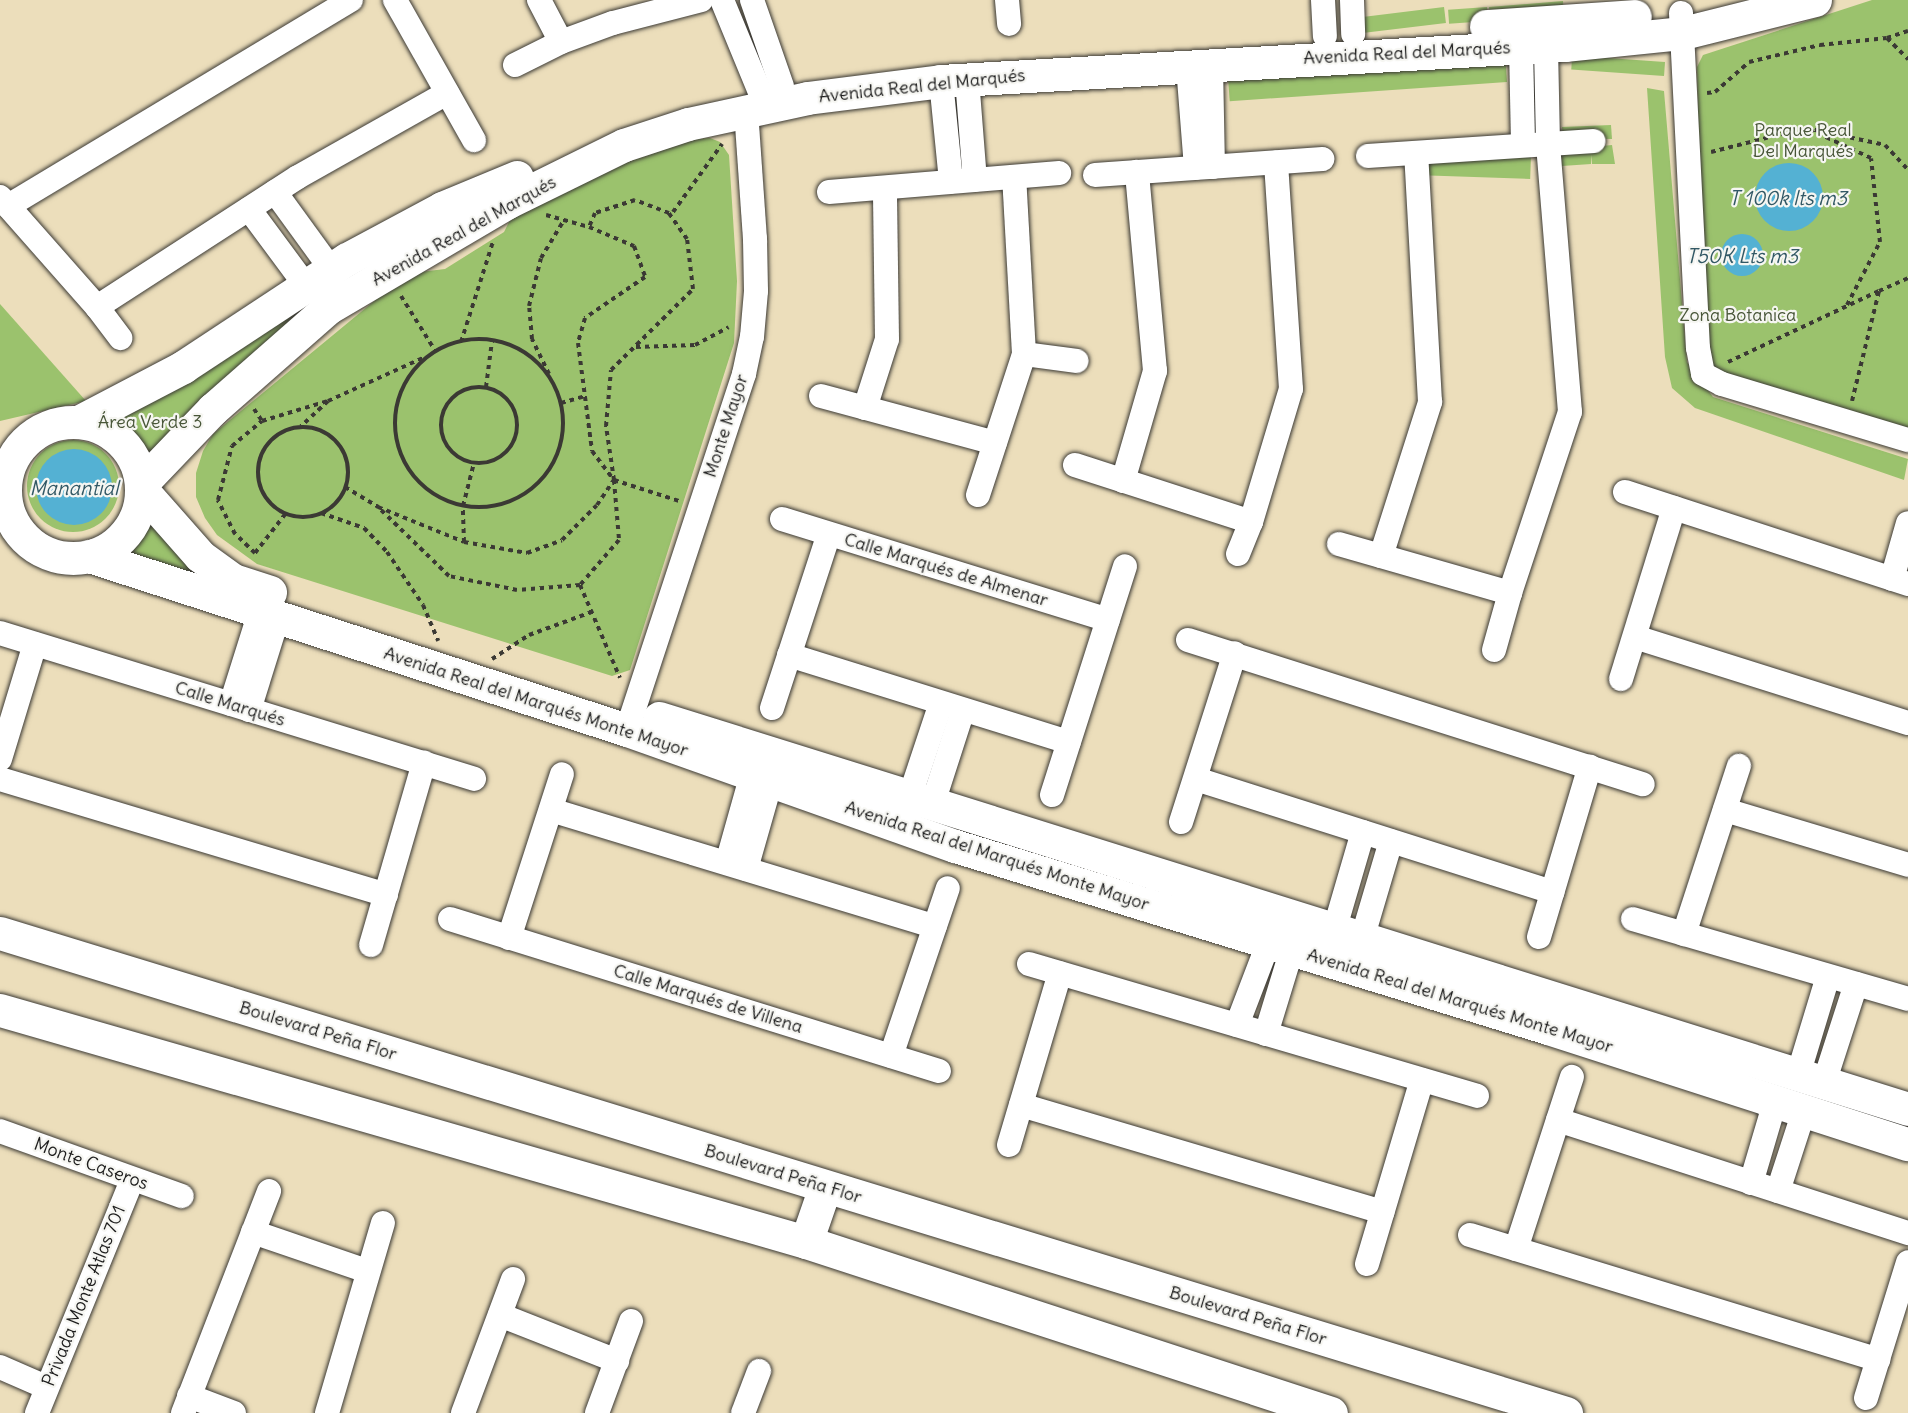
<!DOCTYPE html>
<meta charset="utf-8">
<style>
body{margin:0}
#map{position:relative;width:1908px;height:1413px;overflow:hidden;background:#ecdebb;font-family:Delius,sans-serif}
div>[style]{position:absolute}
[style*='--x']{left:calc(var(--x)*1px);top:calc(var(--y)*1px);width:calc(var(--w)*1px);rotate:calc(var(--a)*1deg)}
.green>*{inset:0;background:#9bc26d;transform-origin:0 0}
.round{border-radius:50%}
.water>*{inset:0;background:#54b1d3}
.path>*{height:4px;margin-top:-2px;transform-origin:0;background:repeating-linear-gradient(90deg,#3b3934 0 4.5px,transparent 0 9px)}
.path>.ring{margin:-2px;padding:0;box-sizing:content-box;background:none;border:4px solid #3b3934;border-radius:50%}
.roads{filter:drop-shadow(0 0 2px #3b3934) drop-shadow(0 0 2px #3b3934)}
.street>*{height:24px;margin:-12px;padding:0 12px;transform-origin:12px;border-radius:12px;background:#fff}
.secondary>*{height:33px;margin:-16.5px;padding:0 16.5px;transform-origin:16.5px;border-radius:16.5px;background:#fff}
.secondary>.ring{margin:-16.5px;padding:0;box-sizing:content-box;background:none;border:33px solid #fff;border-radius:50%}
span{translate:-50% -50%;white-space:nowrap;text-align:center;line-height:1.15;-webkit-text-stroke:4.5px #f6f6f2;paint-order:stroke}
.street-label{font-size:18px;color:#1c1c1c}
.park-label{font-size:18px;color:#485638}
.water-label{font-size:20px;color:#325865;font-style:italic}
</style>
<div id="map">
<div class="green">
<i style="clip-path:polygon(1872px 0,1908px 0,1908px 438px,1703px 371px,1697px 67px,1703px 55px)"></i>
<i style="clip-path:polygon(1563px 1px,1564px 17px,1490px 20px,1489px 7px)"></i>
<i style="left:1444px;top:7px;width:16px;height:84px;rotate:83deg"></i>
<i style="left:1487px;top:7px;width:14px;height:39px;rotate:86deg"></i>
<i style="left:1505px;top:53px;width:29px;height:278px;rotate:86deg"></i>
<i style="left:1665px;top:62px;width:14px;height:93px;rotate:94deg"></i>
<i style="clip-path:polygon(1647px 88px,1664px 91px,1687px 362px,1713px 397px,1908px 459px,1904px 480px,1695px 408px,1672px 388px,1665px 357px)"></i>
<i style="clip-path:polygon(1611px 125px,1612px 139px,1563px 138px,1562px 127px)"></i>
<i style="clip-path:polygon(710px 138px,720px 142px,729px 155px,737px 281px,734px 343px,630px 670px,612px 676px,257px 564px,217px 535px,205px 518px,196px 497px,196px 473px,203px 451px,213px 434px,390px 288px,412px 273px,445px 269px,504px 232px,511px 218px,607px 169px,695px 139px)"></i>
<i style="clip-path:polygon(1612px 145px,1615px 164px,1592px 164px,1591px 154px,1591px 164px,1562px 166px,1561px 150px)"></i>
<i style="left:1531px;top:155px;width:24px;height:108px;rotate:92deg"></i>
<i style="clip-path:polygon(312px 300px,145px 466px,132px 443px,99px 419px)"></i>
<i style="clip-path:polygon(0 304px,86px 401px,0 421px)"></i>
<i class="round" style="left:27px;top:440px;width:92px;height:92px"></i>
<i style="clip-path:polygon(147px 507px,240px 591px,110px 555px,122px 546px,132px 534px)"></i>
</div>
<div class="water">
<i class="round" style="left:1755px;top:163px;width:68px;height:68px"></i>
<i class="round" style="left:1721px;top:234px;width:42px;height:42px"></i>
<i class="round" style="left:36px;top:449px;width:76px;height:76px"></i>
</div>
<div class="path">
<i style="--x:1908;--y:31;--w:22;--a:162"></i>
<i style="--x:1887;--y:38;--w:30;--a:45"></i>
<i style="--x:1707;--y:93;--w:8;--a:-7"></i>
<i style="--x:1715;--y:92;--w:45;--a:-41.4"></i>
<i style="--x:1749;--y:62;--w:73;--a:-13.5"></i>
<i style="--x:1820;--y:45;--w:67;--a:-6"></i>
<i style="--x:1711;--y:152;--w:98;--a:-14.2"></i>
<i style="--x:673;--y:212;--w:84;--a:-54.2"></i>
<i style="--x:546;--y:215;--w:45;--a:15.6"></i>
<i style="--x:589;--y:227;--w:49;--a:22.9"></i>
<i style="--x:634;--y:246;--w:33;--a:70"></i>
<i style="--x:645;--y:277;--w:73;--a:145.7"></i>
<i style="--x:585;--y:318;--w:26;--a:106"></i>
<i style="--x:578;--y:343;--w:109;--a:82.6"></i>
<i style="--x:592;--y:451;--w:36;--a:53"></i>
<i style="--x:614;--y:480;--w:55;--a:-98.4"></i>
<i style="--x:606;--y:426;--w:56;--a:-84.9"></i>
<i style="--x:611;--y:370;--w:115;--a:-44.6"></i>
<i style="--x:693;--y:289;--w:50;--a:-96.8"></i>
<i style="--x:687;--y:239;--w:32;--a:-125"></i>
<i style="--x:669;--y:213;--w:36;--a:-159"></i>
<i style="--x:635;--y:200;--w:42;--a:162"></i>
<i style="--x:595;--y:213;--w:15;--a:113"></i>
<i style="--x:401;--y:296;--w:66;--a:58"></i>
<i style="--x:1847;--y:305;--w:71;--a:-62.4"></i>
<i style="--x:1880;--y:242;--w:84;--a:-96.1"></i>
<i style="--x:1871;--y:158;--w:72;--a:-155.2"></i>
<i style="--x:1806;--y:128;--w:81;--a:12.1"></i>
<i style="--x:1885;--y:145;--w:34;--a:47"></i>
<i class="ring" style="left:395px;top:339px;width:164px;height:164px"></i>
<i style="--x:461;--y:342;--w:105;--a:-72.3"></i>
<i style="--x:636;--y:347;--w:59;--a:-1.9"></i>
<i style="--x:695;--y:345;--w:38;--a:-28"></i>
<i style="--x:1728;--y:362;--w:167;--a:-25.2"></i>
<i style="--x:549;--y:374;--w:39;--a:-116"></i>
<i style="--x:532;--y:339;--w:33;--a:-95"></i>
<i style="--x:529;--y:306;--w:49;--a:-76"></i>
<i style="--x:541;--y:258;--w:44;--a:-58.8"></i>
<i class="ring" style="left:441px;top:387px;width:72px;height:72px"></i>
<i style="--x:486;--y:387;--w:46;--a:-82.6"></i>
<i style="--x:328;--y:401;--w:107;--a:-24.4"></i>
<i style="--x:1852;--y:401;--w:113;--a:-76.2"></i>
<i style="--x:1879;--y:291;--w:32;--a:-24"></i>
<i style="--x:561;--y:403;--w:25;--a:-16"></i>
<i style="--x:254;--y:409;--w:14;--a:56"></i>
<i class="ring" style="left:258px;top:427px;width:86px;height:86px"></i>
<i style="--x:614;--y:480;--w:60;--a:85.2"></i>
<i style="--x:619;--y:540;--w:60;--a:130.9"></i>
<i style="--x:580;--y:585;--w:63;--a:175.5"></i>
<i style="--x:517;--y:590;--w:69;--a:-168.4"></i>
<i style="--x:449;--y:576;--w:99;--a:-135.8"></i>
<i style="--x:378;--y:507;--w:93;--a:22.1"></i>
<i style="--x:464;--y:542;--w:64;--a:9.9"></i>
<i style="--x:527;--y:553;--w:37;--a:-20"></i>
<i style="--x:562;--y:540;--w:49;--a:-45"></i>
<i style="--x:597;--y:505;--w:30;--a:-56"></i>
<i style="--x:614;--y:480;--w:68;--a:17.9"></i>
<i style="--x:345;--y:487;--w:39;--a:31"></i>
<i style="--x:321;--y:513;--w:46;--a:19.2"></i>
<i style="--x:364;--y:528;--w:33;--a:46"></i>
<i style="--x:387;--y:552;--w:64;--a:55.8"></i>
<i style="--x:423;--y:605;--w:39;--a:67"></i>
<i style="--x:464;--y:542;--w:36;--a:-92"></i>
<i style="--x:463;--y:506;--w:44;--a:-75.7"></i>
<i style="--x:255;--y:553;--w:28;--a:-136"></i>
<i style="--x:235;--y:534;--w:38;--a:-117"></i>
<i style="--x:218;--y:500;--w:56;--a:-75.5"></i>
<i style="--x:232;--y:446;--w:39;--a:-40"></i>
<i style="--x:262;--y:421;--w:69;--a:-16.9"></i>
<i style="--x:328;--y:401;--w:37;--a:137"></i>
<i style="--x:255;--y:553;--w:51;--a:-52.2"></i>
<i style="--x:580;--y:585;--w:101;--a:66.7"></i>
<i style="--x:492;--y:659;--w:44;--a:-33"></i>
<i style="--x:529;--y:635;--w:67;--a:-20.1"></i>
</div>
<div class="roads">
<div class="street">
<i style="--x:395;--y:0;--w:161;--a:60.6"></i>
<i style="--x:539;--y:0;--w:47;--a:62.4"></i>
<i style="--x:722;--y:0;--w:100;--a:67.6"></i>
<i style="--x:752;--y:0;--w:91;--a:70.8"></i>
<i style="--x:1007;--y:0;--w:24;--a:85"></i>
<i style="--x:1323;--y:0;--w:36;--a:87"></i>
<i style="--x:1352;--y:0;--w:34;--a:88"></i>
<i style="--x:1681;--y:13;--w:335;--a:87.1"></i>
<i style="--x:1698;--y:348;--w:26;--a:79"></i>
<i style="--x:1703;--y:374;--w:21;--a:28"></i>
<i style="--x:1722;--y:384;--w:194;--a:16.8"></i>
<i style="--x:1521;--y:47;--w:97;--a:88.8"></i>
<i style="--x:515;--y:65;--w:51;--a:-26.6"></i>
<i style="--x:561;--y:42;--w:55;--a:-20.1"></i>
<i style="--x:613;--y:23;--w:91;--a:-14.6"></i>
<i style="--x:1211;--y:65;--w:102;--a:88.9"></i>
<i style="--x:1188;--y:66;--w:102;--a:85.5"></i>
<i style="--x:967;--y:79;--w:101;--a:85.5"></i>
<i style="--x:941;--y:81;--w:101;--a:84.3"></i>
<i style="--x:1368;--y:156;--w:226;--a:-3.8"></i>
<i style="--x:1095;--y:175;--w:228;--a:-4"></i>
<i style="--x:275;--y:192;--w:95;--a:54"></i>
<i style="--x:829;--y:192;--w:231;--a:-4.7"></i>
<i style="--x:0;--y:197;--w:147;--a:48.6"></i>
<i style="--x:97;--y:307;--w:39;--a:53"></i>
<i style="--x:8;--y:206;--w:400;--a:-31"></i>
<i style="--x:249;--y:209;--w:96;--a:53.5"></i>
<i style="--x:97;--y:307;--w:239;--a:-32.9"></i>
<i style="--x:298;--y:177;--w:171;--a:-29.4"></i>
<i style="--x:1024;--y:354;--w:53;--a:7.5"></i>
<i style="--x:821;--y:396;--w:180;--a:15.1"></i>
<i style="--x:865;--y:408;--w:72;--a:-72.3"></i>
<i style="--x:887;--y:339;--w:151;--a:-90.8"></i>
<i style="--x:1075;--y:465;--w:185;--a:17.9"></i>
<i style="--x:1123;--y:481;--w:115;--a:-73.8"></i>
<i style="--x:1155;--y:371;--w:200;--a:-95.2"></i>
<i style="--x:1625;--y:492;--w:298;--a:18"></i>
<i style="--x:978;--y:495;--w:148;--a:-71.9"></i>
<i style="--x:1024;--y:354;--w:177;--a:-93.2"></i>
<i style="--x:782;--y:519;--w:341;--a:17.2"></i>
<i style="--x:1339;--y:544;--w:178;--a:16"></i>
<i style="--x:1238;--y:554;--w:35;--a:-68"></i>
<i style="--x:1251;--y:522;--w:139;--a:-73.3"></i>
<i style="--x:1291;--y:389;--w:227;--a:-93.8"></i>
<i style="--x:1381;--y:556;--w:162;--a:-72.3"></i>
<i style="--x:1430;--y:402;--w:249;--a:-93.2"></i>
<i style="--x:1892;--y:579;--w:58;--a:-74.1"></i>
<i style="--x:0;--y:633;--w:496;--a:17.1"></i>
<i style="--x:1635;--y:637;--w:286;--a:17.5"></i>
<i style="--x:1188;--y:640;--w:477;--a:17.6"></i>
<i style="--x:1494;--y:650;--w:59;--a:-74.3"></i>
<i style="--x:1510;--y:593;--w:191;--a:-71.7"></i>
<i style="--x:1570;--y:412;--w:270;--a:-94.7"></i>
<i style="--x:1548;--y:143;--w:98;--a:-91.2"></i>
<i style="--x:789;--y:655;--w:293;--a:17.3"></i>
<i style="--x:1621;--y:679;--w:179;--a:-72.8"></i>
<i style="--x:231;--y:704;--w:96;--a:-72.5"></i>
<i style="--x:772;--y:708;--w:183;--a:-71.9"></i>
<i style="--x:249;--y:710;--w:97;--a:-72.7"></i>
<i style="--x:627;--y:730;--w:375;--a:-71.8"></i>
<i style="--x:744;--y:374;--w:38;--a:-78"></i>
<i style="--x:752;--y:337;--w:46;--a:-85"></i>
<i style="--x:756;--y:291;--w:52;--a:-91.1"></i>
<i style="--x:755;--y:239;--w:128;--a:-94"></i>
<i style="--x:0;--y:759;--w:120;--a:-73.1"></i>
<i style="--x:0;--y:779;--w:403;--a:16.7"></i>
<i style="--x:1196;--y:779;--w:374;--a:17.6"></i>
<i style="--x:1052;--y:795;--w:240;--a:-72.3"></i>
<i style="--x:909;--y:799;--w:101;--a:-71.6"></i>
<i style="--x:932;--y:806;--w:101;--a:-72.1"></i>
<i style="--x:551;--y:810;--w:401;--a:16.9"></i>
<i style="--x:1725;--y:810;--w:191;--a:16.7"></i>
<i style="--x:1181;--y:822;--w:177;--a:-72.3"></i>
<i style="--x:727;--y:863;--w:92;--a:-74.3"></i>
<i style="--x:746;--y:869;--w:91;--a:-74.1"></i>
<i style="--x:450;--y:919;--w:512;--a:17.27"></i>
<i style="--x:1633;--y:919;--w:286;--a:16.2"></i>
<i style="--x:1334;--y:931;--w:103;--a:-73.7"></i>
<i style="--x:1684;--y:934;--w:177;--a:-71.9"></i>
<i style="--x:1539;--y:937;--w:178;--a:-73.4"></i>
<i style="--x:509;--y:938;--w:172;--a:-72.1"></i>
<i style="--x:1362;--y:939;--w:102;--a:-73.5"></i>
<i style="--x:371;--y:945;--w:190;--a:-73.8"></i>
<i style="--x:1029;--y:964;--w:467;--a:16.4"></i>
<i style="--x:1237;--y:1025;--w:90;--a:-69.1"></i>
<i style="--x:1266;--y:1034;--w:89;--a:-73"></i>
<i style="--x:891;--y:1056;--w:177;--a:-71.3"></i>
<i style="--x:1798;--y:1075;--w:103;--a:-73.1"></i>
<i style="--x:1824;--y:1083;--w:104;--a:-72.1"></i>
<i style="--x:1021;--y:1105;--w:377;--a:16.5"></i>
<i style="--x:1558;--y:1120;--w:368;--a:17.9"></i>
<i style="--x:0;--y:1131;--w:193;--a:19.7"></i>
<i style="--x:1009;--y:1145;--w:179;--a:-73.5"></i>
<i style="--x:1751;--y:1183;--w:84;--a:-73.5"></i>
<i style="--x:1778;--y:1191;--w:84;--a:-72"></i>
<i style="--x:253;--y:1232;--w:120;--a:18.9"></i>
<i style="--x:1470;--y:1235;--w:427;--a:17"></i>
<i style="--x:1516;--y:1249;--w:181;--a:-72"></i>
<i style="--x:1367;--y:1264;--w:192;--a:-73.4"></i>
<i style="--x:500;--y:1315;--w:126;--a:21.5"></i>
<i style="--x:0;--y:1367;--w:50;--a:23.5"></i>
<i style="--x:189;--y:1396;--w:48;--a:20.7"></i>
<i style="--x:1866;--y:1398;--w:142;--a:-72.8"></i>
<i style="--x:37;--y:1413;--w:252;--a:-67.8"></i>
<i style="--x:183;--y:1413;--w:238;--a:-68.8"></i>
<i style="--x:327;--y:1413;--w:198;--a:-73.6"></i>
<i style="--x:463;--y:1413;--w:143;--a:-69.5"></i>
<i style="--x:597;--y:1413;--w:98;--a:-69.7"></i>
<i style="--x:743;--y:1413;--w:45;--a:-69.1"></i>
</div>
<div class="secondary">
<i style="--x:1486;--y:26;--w:149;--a:-3.8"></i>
<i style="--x:78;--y:422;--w:119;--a:-27.6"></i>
<i style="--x:183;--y:367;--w:196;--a:-33.4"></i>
<i style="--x:347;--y:259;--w:108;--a:-28.2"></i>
<i style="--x:442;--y:208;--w:81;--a:-22.5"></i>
<i class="ring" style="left:5px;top:422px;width:103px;height:103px"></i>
<i style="--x:141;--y:484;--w:104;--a:-46.2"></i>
<i style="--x:213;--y:409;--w:153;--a:-41.3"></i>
<i style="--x:328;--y:308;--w:207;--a:-30.5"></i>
<i style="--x:506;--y:203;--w:131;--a:-26.2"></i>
<i style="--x:624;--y:145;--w:67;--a:-18.2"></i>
<i style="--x:688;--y:124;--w:122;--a:-12.3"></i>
<i style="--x:807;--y:98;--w:135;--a:-7.2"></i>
<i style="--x:941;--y:81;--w:624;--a:-3.31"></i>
<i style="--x:1564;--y:45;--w:120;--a:-5.8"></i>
<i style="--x:1683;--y:33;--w:136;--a:-14"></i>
<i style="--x:141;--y:489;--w:89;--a:48.6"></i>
<i style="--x:200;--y:556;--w:41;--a:36"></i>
<i style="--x:233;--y:580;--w:39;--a:18"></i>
<i style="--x:89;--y:556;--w:565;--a:17.92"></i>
<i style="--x:627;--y:730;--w:348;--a:19.5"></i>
<i style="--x:955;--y:846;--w:620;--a:17.06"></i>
<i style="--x:1548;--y:1028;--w:378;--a:17.9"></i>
<i style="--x:659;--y:718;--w:1309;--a:17.38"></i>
<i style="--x:0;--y:933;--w:1638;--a:17.04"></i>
<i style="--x:0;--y:1010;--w:839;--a:16.06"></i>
<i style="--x:806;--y:1242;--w:552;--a:18.04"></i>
<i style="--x:806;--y:1242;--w:58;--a:-70.9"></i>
</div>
</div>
<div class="street-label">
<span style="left:1407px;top:53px;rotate:-3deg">Avenida Real del Marqués</span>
<span style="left:922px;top:86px;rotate:-6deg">Avenida Real del Marqués</span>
<span style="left:464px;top:231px;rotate:-29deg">Avenida Real del Marqués</span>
<span style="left:726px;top:426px;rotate:-72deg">Monte Mayor</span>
<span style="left:946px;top:570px;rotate:17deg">Calle Marqués de Almenar</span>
<span style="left:536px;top:702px;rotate:18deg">Avenida Real del Marqués Monte Mayor</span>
<span style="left:230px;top:704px;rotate:17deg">Calle Marqués</span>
<span style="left:997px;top:856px;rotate:18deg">Avenida Real del Marqués Monte Mayor</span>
<span style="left:708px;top:999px;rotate:17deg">Calle Marqués de Villena</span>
<span style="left:1460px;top:1001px;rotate:17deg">Avenida Real del Marqués Monte Mayor</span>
<span style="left:318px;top:1031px;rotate:17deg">Boulevard Peña Flor</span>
<span style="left:91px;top:1164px;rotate:20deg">Monte Caseros</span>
<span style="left:783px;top:1174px;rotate:17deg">Boulevard Peña Flor</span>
<span style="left:84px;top:1296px;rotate:-68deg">Privada Monte Atlas 701</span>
<span style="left:1248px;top:1316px;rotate:17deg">Boulevard Peña Flor</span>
</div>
<div class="park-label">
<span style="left:1803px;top:141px">Parque Real<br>Del Marqués</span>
<span style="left:1738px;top:315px">Zona Botanica</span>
<span style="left:150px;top:422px">Área Verde 3</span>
</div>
<div class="water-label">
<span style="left:1788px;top:197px">T 100k lts m3</span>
<span style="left:1742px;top:255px">T50K Lts m3</span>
<span style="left:74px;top:487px">Manantial</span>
</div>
</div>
